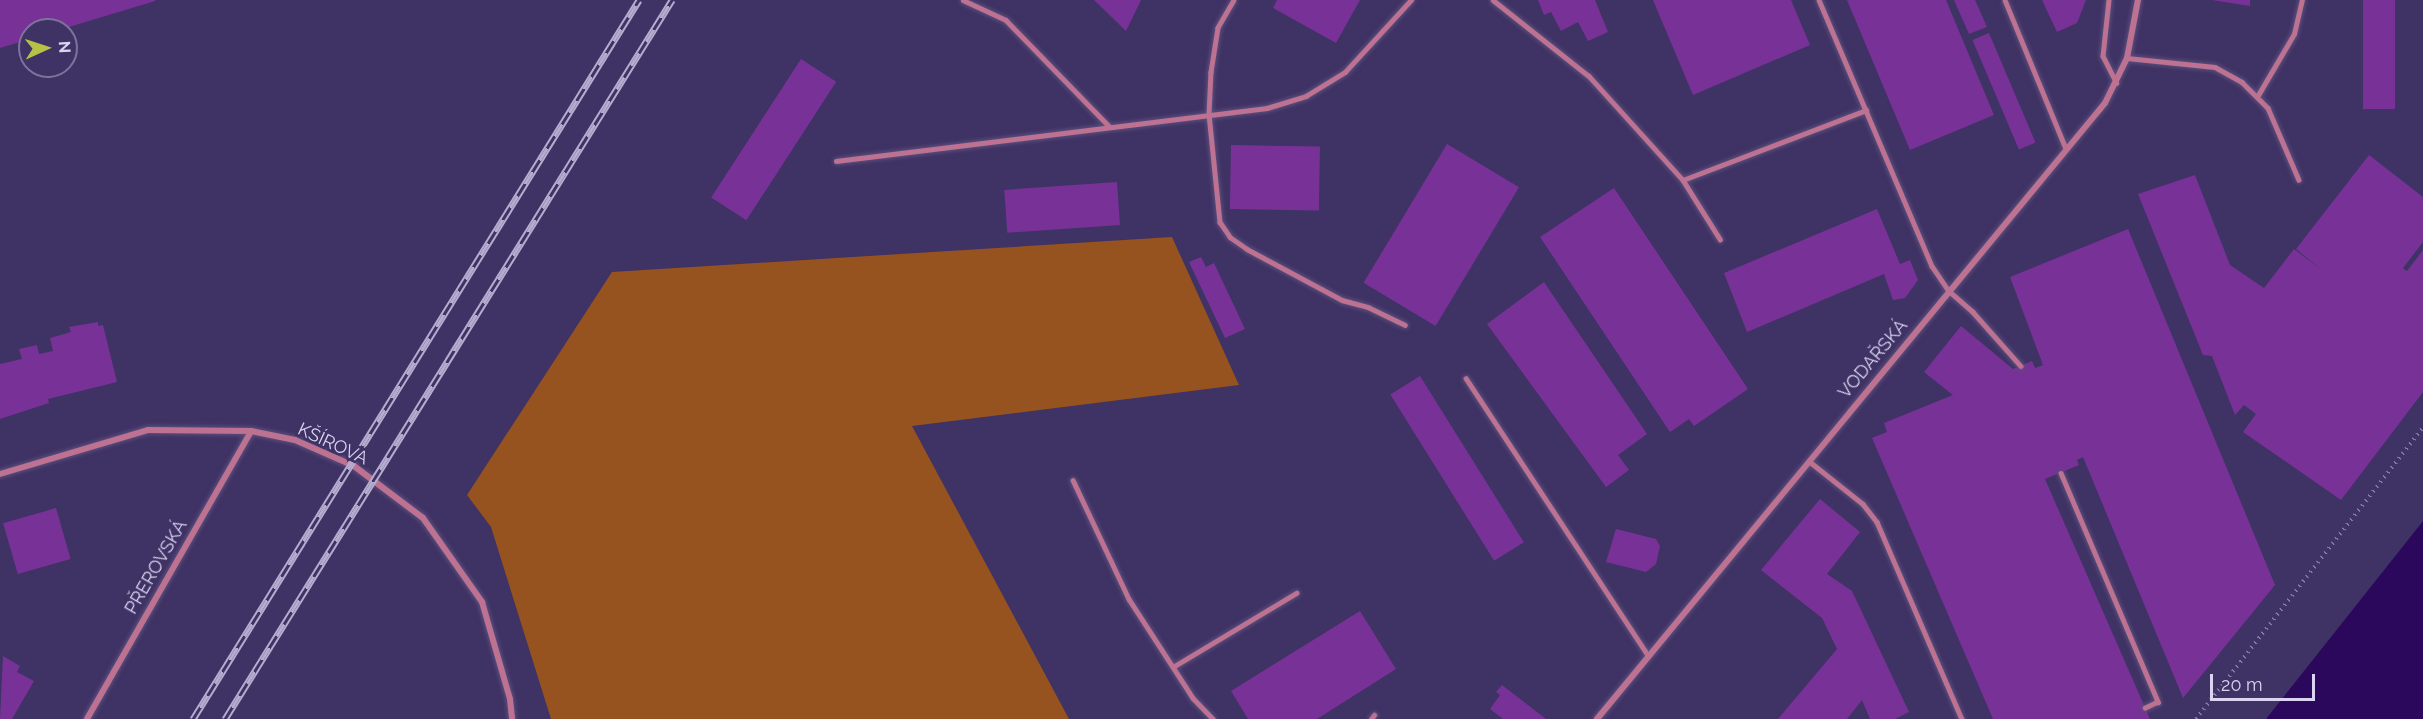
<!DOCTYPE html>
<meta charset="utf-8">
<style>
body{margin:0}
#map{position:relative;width:2423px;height:719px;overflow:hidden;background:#3f3264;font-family:Raleway,sans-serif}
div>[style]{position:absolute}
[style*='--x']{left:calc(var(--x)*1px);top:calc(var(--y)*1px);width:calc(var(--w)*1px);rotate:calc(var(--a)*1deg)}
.green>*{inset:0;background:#965320}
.water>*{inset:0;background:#2b085c}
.building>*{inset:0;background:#783297;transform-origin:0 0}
.path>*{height:4px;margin-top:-2px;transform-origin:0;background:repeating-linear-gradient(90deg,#8379a3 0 1.5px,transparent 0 6px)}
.roads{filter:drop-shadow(0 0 2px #5b4f7e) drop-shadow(0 0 2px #5b4f7e)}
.lane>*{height:4.5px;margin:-2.25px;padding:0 2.25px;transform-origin:2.25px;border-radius:2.25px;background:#bd7291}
.street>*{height:6px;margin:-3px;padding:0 3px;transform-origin:3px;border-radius:3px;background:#bd7291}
.rail>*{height:7px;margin-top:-3.5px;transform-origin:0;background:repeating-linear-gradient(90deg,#3f3264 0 14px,#b5add0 0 28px);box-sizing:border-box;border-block:2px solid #b5add0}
span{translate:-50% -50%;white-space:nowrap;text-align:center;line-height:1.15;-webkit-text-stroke:5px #3f3264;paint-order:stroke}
.street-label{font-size:18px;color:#dad4f2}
.north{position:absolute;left:18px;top:18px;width:60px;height:60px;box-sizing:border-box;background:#3f3264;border:2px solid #7d739d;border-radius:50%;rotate:87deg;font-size:16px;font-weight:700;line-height:24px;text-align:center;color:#dad4f2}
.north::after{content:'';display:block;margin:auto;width:21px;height:27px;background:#b7c148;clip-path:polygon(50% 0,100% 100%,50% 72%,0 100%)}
.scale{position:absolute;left:2210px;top:674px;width:105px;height:27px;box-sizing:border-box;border:3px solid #dad4f2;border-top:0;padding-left:8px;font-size:18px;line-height:21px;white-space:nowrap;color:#dad4f2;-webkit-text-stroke:4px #3f3264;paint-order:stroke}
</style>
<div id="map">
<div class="green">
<i style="clip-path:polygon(1172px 237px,1239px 385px,912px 426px,1069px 719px,551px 719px,491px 527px,467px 495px,612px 272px)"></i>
</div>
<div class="water">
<i style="clip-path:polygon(2423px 521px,2423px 719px,2266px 719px)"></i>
</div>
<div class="building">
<i style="clip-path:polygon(0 0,155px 0,155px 1px,59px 30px,30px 30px,30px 39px,0 48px)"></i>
<i style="clip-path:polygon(1094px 0,1141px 0,1126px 31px)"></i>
<i style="clip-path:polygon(1277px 0,1360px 0,1336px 43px,1273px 8px)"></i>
<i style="clip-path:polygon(1538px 0,1595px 0,1608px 32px,1588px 41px,1578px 22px,1561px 31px,1551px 12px,1544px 15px)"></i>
<i style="clip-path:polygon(1653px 0,1791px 0,1810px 45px,1693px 95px)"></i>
<i style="clip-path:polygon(1847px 0,1946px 0,1994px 115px,1910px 150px)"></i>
<i style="clip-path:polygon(1954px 0,1975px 0,1987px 27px,1969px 34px)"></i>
<i style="clip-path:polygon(2042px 0,2086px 0,2077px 23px,2057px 32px)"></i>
<i style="clip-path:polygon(2212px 0,2250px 0,2250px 6px)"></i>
<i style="left:2363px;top:0;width:32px;height:109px"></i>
<i style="left:1989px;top:33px;width:119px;height:18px;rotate:67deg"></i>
<i style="left:801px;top:59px;width:42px;height:165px;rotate:33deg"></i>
<i style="left:1447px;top:144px;width:84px;height:162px;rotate:31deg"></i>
<i style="left:1231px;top:145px;width:89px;height:64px;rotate:1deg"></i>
<i style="clip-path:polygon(2369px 155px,2423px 197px,2423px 242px,2403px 268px,2407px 271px,2423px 250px,2423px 392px,2341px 500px,2243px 432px,2256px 414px,2244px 405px,2235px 415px,2212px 356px,2203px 355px,2138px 194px,2195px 175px,2230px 265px,2264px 288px,2294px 249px,2322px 270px,2296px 249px)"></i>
<i style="left:1117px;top:182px;width:43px;height:113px;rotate:86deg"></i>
<i style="clip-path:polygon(1614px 188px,1748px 389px,1694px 426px,1689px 419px,1670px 432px,1540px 237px)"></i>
<i style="clip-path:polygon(1877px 209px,1900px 264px,1910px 260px,1918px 280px,1905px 298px,1893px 300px,1884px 274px,1747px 332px,1724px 273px)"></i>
<i style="clip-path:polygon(2128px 229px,2275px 585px,2183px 698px,2083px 457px,2077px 460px,2079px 465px,2045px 479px,2150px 719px,1993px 719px,1872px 438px,1887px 432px,1884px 423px,1953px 395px,1924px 372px,1961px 326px,2013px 369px,2032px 361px,2035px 368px,2043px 365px,2010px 277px)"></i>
<i style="clip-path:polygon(1201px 257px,1206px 267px,1214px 263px,1245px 329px,1225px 338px,1189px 262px)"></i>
<i style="clip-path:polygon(1544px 282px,1647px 434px,1618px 455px,1629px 470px,1606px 487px,1487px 324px)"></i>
<i style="clip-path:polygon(98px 322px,98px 326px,103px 325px,117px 382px,48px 399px,49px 403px,0 419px,0 364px,22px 359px,19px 349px,37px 345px,39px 354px,53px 351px,50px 338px,71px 332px,69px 327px)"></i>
<i style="left:1420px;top:376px;width:196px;height:35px;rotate:58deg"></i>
<i style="clip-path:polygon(1820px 499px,1860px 532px,1827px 574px,1852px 591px,1909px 712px,1895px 719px,1870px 719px,1862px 700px,1847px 719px,1778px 719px,1837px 649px,1822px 618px,1761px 570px)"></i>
<i style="left:56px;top:508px;width:53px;height:55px;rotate:74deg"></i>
<i style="clip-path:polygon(1616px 529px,1656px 539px,1660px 546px,1656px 564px,1646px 572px,1606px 562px)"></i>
<i style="clip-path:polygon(1360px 611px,1396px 669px,1317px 719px,1248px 719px,1231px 691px)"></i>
<i style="clip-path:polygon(3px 656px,20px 666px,17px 672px,34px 681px,12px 719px,0 719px)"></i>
<i style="clip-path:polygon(1502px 685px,1546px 719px,1503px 719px,1490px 709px,1500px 695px,1496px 692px)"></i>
</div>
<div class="path">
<i style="--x:2196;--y:719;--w:370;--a:-52.1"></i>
</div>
<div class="roads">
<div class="lane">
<i style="--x:963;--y:0;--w:47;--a:24.9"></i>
<i style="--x:1006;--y:20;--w:148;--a:45.8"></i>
<i style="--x:1234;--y:0;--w:32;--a:120"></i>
<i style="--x:1218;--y:28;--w:45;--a:99"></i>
<i style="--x:1211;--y:72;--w:42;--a:92.7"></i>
<i style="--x:1209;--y:114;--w:109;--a:84.2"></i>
<i style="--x:1220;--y:222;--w:18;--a:56"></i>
<i style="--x:1230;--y:237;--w:21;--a:35"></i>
<i style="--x:1247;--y:249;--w:108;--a:28.2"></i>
<i style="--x:1342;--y:300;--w:27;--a:15"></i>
<i style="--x:1368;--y:307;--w:41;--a:25.9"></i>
<i style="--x:1493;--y:0;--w:122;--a:38.4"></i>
<i style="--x:1589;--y:76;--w:140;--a:47.9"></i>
<i style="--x:1683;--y:180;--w:70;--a:57.9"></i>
<i style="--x:1819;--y:0;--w:289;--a:67"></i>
<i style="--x:1932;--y:266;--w:30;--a:56"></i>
<i style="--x:1949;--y:291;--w:32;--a:41"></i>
<i style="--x:1973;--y:312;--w:72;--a:48.4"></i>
<i style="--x:2005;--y:0;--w:161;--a:67.7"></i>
<i style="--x:2109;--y:0;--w:56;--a:96.1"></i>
<i style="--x:2103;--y:56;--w:30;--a:63"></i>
<i style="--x:2127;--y:58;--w:88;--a:5.8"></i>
<i style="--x:2215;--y:67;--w:31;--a:29"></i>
<i style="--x:2242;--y:82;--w:37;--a:45"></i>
<i style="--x:2268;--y:108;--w:78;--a:66.7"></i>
<i style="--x:2257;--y:97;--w:73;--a:-59.6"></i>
<i style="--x:2294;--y:34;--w:35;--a:-77"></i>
<i style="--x:836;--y:161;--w:434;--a:-7"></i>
<i style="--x:1267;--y:108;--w:41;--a:-17.1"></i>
<i style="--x:1306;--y:96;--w:46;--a:-31.6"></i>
<i style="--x:1345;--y:72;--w:98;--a:-47.5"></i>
<i style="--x:1683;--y:180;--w:196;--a:-20.9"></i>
<i style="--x:1466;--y:378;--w:331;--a:56.7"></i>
<i style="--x:1809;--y:461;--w:69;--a:38.5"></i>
<i style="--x:1863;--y:504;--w:23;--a:52"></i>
<i style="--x:1877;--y:522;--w:215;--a:66.7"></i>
<i style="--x:2061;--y:473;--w:249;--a:67"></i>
<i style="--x:2158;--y:702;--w:14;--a:155"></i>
<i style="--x:1073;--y:480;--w:132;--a:64.8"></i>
<i style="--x:1129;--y:599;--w:118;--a:57.1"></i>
<i style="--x:1193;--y:698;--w:29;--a:46"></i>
<i style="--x:1173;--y:667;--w:144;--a:-31"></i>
<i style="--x:1371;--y:719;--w:5;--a:-53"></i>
</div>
<div class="street">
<i style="--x:0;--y:474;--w:154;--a:-16.6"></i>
<i style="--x:148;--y:430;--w:103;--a:0.6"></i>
<i style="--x:251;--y:431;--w:45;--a:11.6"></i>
<i style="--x:295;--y:440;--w:64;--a:23.8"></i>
<i style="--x:354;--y:466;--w:86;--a:37"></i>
<i style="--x:423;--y:518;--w:103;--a:54.9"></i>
<i style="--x:482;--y:602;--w:101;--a:73.9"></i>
<i style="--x:510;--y:699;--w:20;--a:84"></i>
<i style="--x:87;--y:719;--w:331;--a:-60.3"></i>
<i style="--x:1597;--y:719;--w:798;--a:-50.49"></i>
<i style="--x:2105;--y:103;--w:50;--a:-63.9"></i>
<i style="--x:2127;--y:58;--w:59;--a:-79.3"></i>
</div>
</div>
<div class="rail">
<i style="--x:193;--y:719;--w:846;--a:-58.19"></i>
<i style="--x:225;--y:719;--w:847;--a:-58.13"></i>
</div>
<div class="street-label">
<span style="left:1873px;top:359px;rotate:-50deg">VODAŘSKÁ</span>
<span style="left:333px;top:444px;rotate:25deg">KŠÍROVA</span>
<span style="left:156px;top:567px;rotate:-60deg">PŘEROVSKÁ</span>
</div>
<div class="north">N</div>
<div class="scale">20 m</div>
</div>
